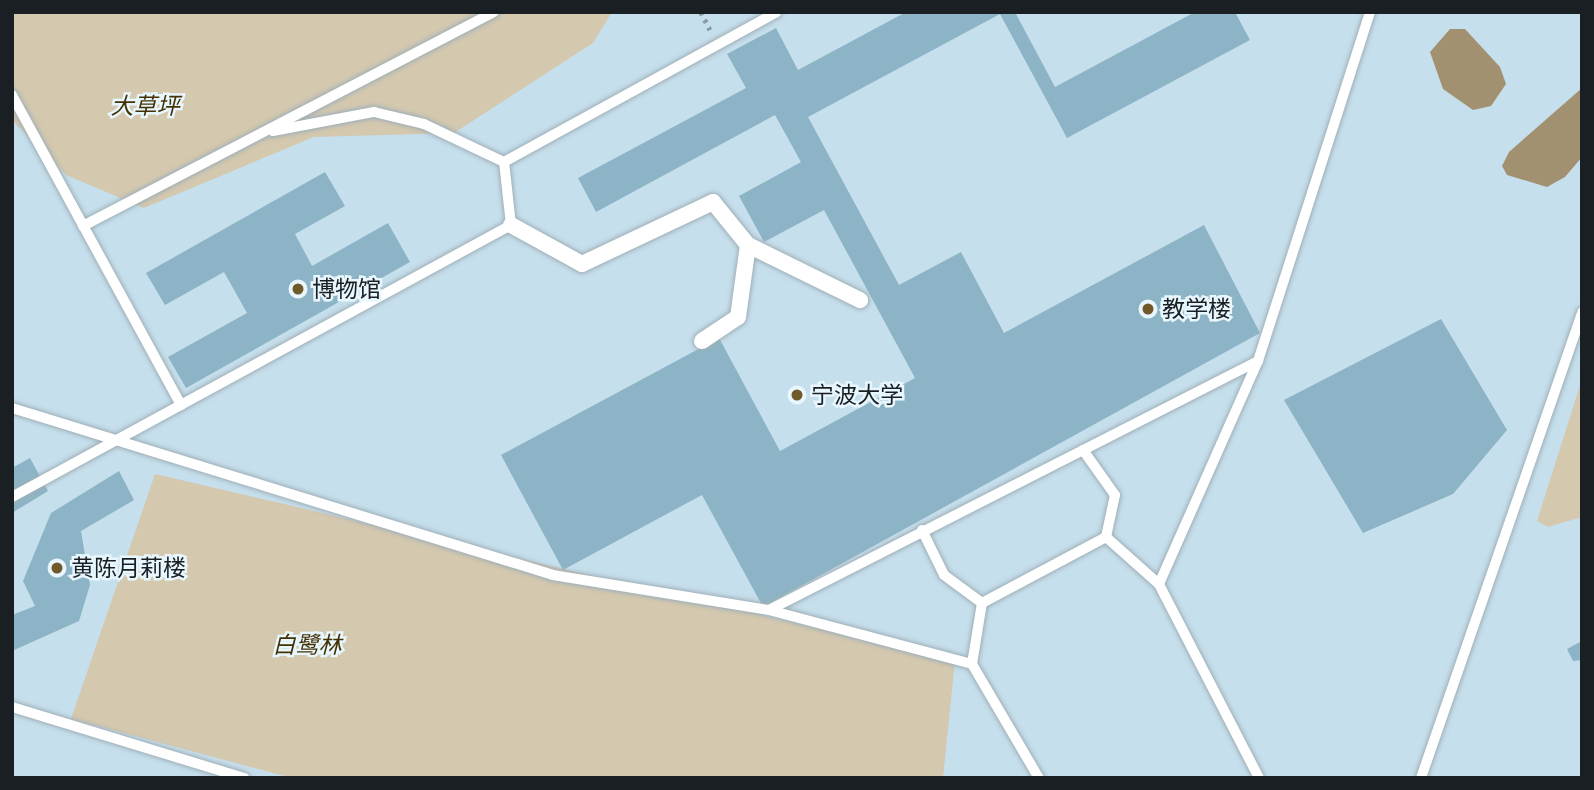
<!DOCTYPE html>
<meta charset="utf-8">
<style>
body{margin:0}
#map{position:relative;width:1594px;height:790px;overflow:hidden;background:#d8eaf3;font-family:Merriweather,"Noto Sans SC",serif}
div>[style]{position:absolute}
[style*='--x']{left:calc(var(--x)*1px);top:calc(var(--y)*1px);width:calc(var(--w)*1px);rotate:calc(var(--a)*1deg)}
.built>*{inset:0;background:#c6dfec;transform-origin:0 0}
.green>*{inset:0;background:#d4c8af}
.water>*{inset:0;background:#a29170}
.building>*{inset:0;background:#8db4c6}
.path>*{height:4.5px;margin-top:-2.25px;transform-origin:0;background:repeating-linear-gradient(90deg,#8d9aa1 0 3.5px,transparent 0 8.5px)}
.roads{filter:drop-shadow(0 0 2px #9eafb7) drop-shadow(0 0 2px #9eafb7)}
.service>*{height:10px;margin:-5px;padding:0 5px;transform-origin:5px;border-radius:5px;background:#fff}
.pedestrian>*{height:16px;margin:-8px;padding:0 8px;transform-origin:8px;border-radius:8px;background:#fff}
.dots>*{width:19px;height:19px;translate:-50% -50%;box-sizing:border-box;border:4px solid #e8f7fe;border-radius:50%}
span{translate:-50% -50%;white-space:nowrap;text-align:center;line-height:1.15;-webkit-text-stroke:5px #e8f7fe;paint-order:stroke}
.park-label{font-size:23px;color:#433103;font-style:italic}
.poi-label{font-size:23px;color:#191f22}
.left{translate:0 -50%;text-align:left}
.frame{position:absolute;inset:0;border:14px solid #191f22;pointer-events:none}
</style>
<div id="map">
<div class="built">
<i style="left:12px;top:12px;width:1570px;height:766px"></i>
</div>
<div class="green">
<i style="clip-path:polygon(12px 12px,612px 12px,593px 43px,454px 133px,314px 137px,144px 208px,66px 175px,12px 120px)"></i>
<i style="clip-path:polygon(1582px 379px,1582px 517px,1548px 527px,1537px 521px)"></i>
<i style="clip-path:polygon(155px 474px,955px 660px,943px 778px,292px 778px,71px 719px)"></i>
</div>
<div class="water">
<i style="clip-path:polygon(1450px 29px,1465px 29px,1500px 67px,1506px 84px,1491px 106px,1473px 110px,1443px 89px,1430px 52px)"></i>
<i style="clip-path:polygon(1582px 88px,1582px 157px,1565px 177px,1547px 187px,1507px 175px,1502px 166px,1509px 152px)"></i>
</div>
<div class="building">
<i style="clip-path:polygon(906px 12px,1015px 12px,1055px 87px,1195px 12px,1235px 12px,1250px 40px,1067px 138px,1000px 14px,808px 117px,899px 285px,961px 252px,1004px 333px,1204px 225px,1260px 333px,763px 607px,702px 495px,563px 570px,501px 455px,719px 338px,780px 451px,915px 378px,824px 210px,764px 242px,739px 196px,801px 162px,775px 115px,596px 212px,578px 178px,746px 88px,727px 54px,776px 28px,798px 70px)"></i>
<i style="clip-path:polygon(325px 172px,345px 206px,295px 234px,312px 266px,388px 223px,410px 262px,186px 388px,168px 357px,247px 313px,224px 272px,165px 305px,146px 273px)"></i>
<i style="clip-path:polygon(1441px 319px,1507px 430px,1453px 494px,1363px 533px,1284px 400px)"></i>
<i style="clip-path:polygon(30px 458px,48px 491px,12px 513px,12px 468px)"></i>
<i style="clip-path:polygon(119px 471px,134px 500px,81px 531px,90px 585px,79px 621px,12px 651px,12px 615px,35px 606px,23px 581px,51px 513px)"></i>
<i style="clip-path:polygon(1582px 641px,1582px 660px,1573px 661px,1567px 649px)"></i>
</div>
<div class="path">
<i style="--x:701;--y:12;--w:20;--a:63"></i>
</div>
<div class="roads">
<div class="service">
<i style="--x:12;--y:95;--w:353;--a:61.4"></i>
<i style="--x:273;--y:131;--w:103;--a:-10.7"></i>
<i style="--x:374;--y:112;--w:51;--a:13.5"></i>
<i style="--x:424;--y:124;--w:89;--a:25.4"></i>
<i style="--x:504;--y:162;--w:311;--a:-28.8"></i>
<i style="--x:83;--y:226;--w:463;--a:-27.5"></i>
<i style="--x:12;--y:408;--w:566;--a:17.15"></i>
<i style="--x:553;--y:575;--w:219;--a:9.2"></i>
<i style="--x:769;--y:610;--w:210;--a:14.9"></i>
<i style="--x:972;--y:664;--w:132;--a:59.6"></i>
<i style="--x:1083;--y:450;--w:55;--a:54.6"></i>
<i style="--x:1115;--y:495;--w:43;--a:102.1"></i>
<i style="--x:12;--y:497;--w:568;--a:-28.59"></i>
<i style="--x:511;--y:225;--w:63;--a:-96.3"></i>
<i style="--x:922;--y:530;--w:50;--a:63.9"></i>
<i style="--x:944;--y:575;--w:47;--a:36.4"></i>
<i style="--x:769;--y:610;--w:549;--a:-26.99"></i>
<i style="--x:972;--y:664;--w:62;--a:-80.7"></i>
<i style="--x:982;--y:603;--w:140;--a:-28"></i>
<i style="--x:1106;--y:537;--w:71;--a:41.6"></i>
<i style="--x:12;--y:707;--w:243;--a:17"></i>
<i style="--x:1259;--y:778;--w:218;--a:-117.3"></i>
<i style="--x:1159;--y:584;--w:244;--a:-66.1"></i>
<i style="--x:1258;--y:361;--w:367;--a:-72.2"></i>
<i style="--x:1421;--y:778;--w:493;--a:-70.9"></i>
</div>
<div class="pedestrian">
<i style="--x:511;--y:225;--w:81;--a:28.8"></i>
<i style="--x:582;--y:264;--w:145;--a:-25.3"></i>
<i style="--x:713;--y:202;--w:55;--a:50.9"></i>
<i style="--x:748;--y:245;--w:125;--a:26.2"></i>
<i style="--x:702;--y:341;--w:43;--a:-33.7"></i>
<i style="--x:738;--y:317;--w:73;--a:-82.1"></i>
</div>
</div>
<div class="dots">
<i style="left:298px;top:289px;background:#715a2a"></i>
<i style="left:1148px;top:309px;background:#715a2a"></i>
<i style="left:797px;top:395px;background:#715a2a"></i>
<i style="left:57px;top:568px;background:#715a2a"></i>
</div>
<div class="park-label">
<span style="left:145px;top:106px">大草坪</span>
<span style="left:307px;top:645px">白鹭林</span>
</div>
<div class="poi-label">
<span class="left" style="left:312px;top:289px">博物馆</span>
<span class="left" style="left:1162px;top:309px">教学楼</span>
<span class="left" style="left:811px;top:395px">宁波大学</span>
<span class="left" style="left:71px;top:568px">黄陈月莉楼</span>
</div>
<div class="frame"></div>
</div>
